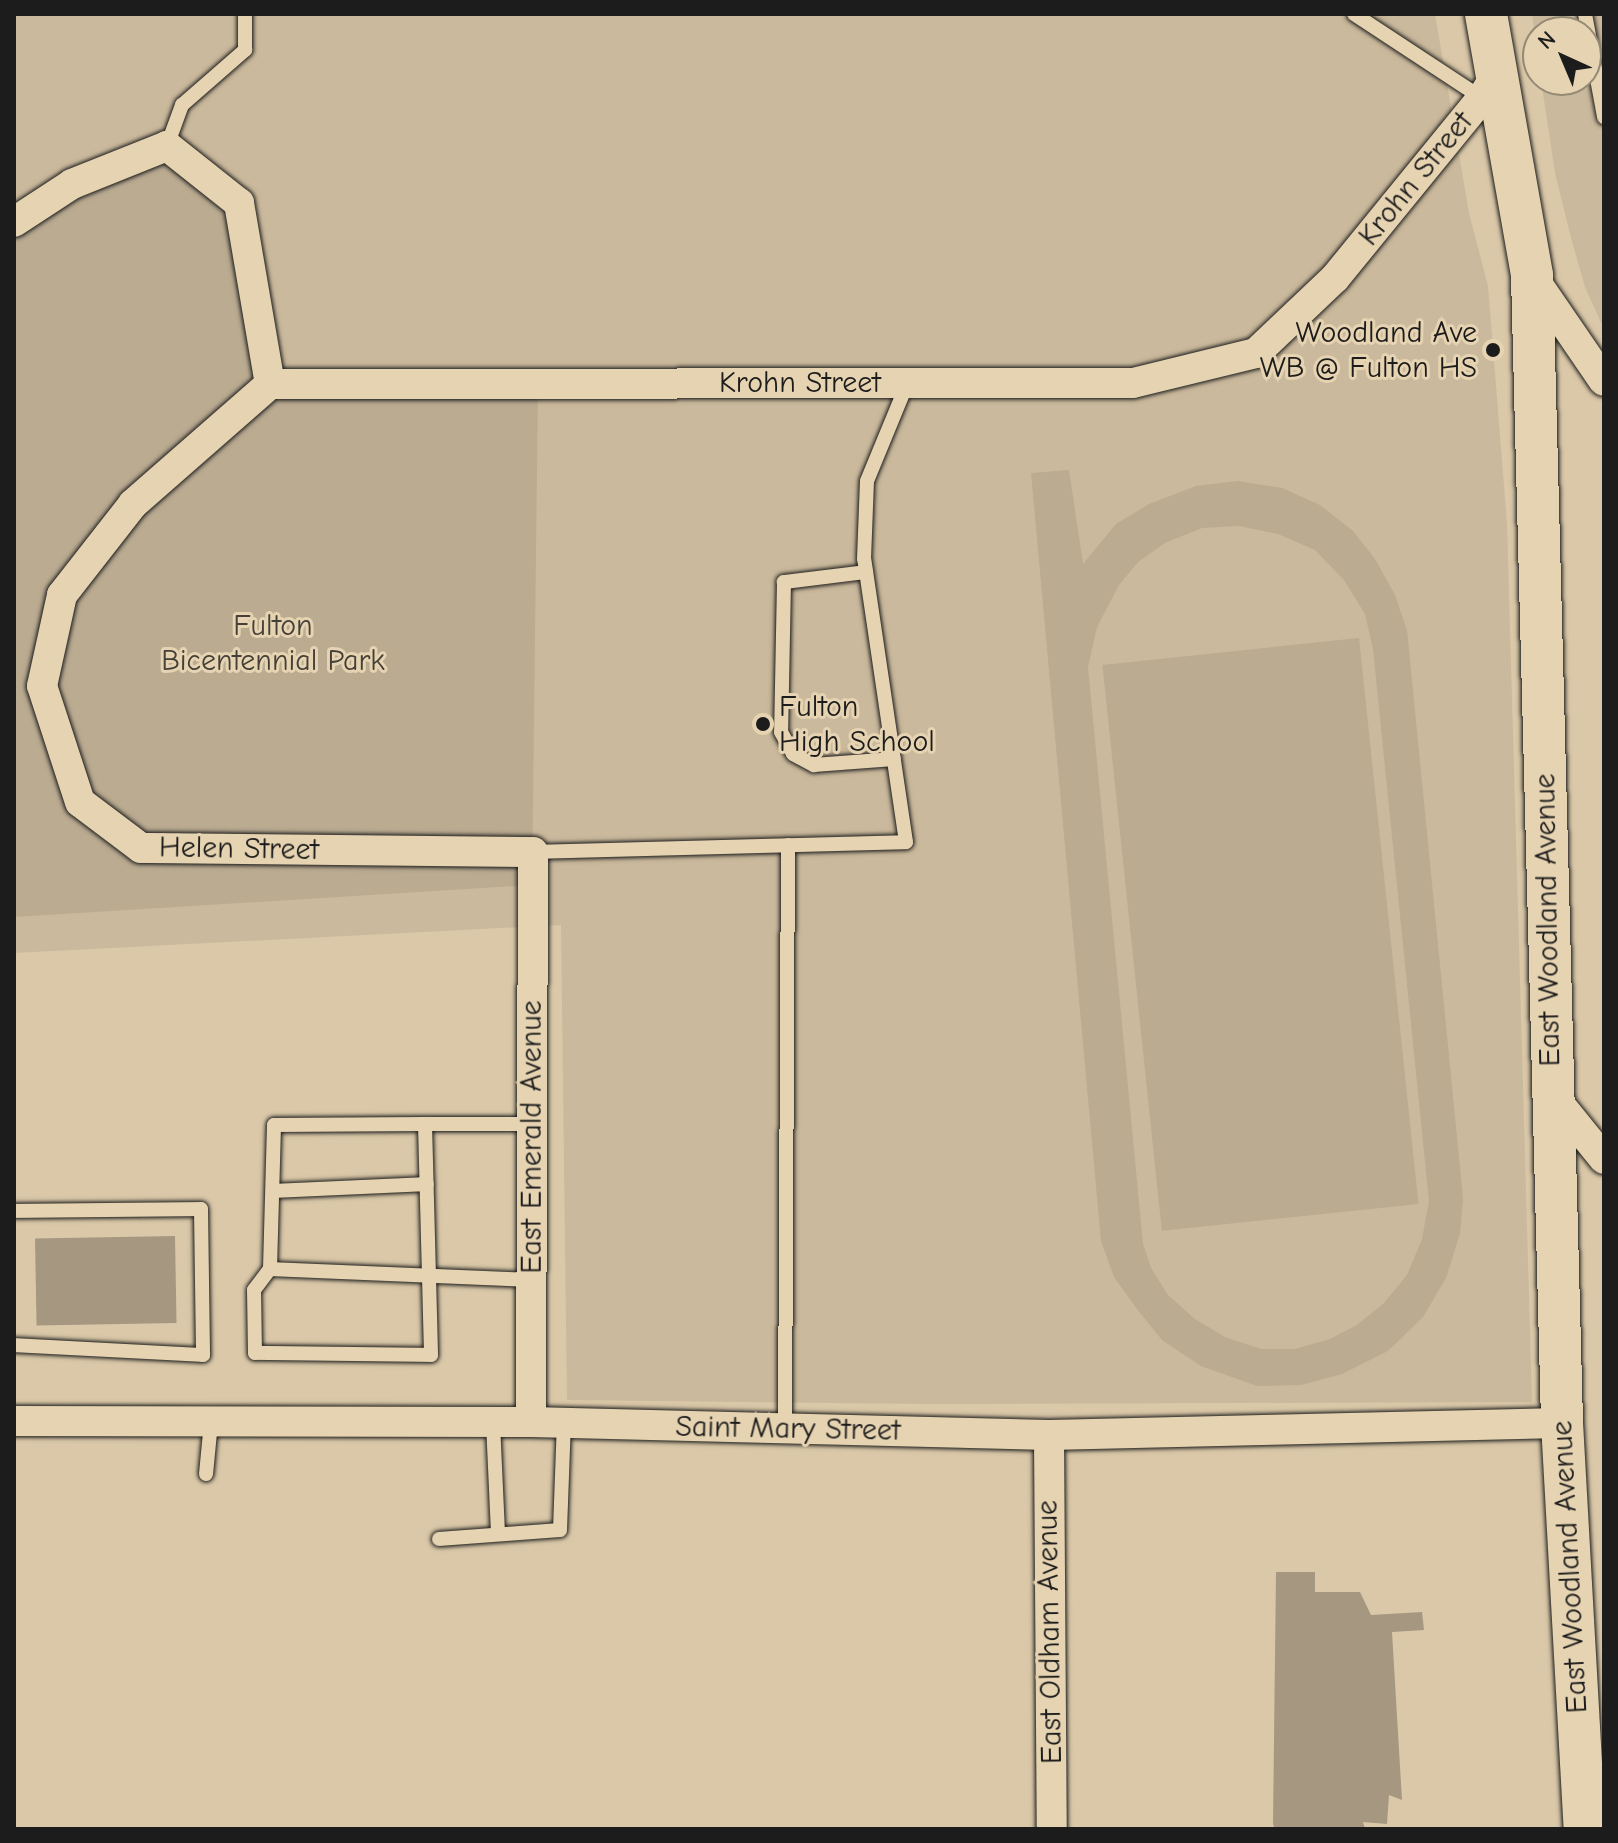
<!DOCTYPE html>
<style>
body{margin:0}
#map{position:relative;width:1618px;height:1843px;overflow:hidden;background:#dac8a8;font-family:"Comic Neue",sans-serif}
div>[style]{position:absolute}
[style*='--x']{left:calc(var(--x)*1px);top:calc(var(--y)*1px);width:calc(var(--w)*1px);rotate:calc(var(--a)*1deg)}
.built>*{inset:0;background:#cab99c}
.green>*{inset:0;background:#baab91;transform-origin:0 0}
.building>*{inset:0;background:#a59780;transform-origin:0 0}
.roads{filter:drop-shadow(0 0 2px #1c1c1c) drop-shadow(0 0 2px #1c1c1c)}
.lane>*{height:14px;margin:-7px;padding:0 7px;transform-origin:7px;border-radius:7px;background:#e6d3b1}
.street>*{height:30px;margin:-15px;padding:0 15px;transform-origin:15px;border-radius:15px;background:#e6d3b1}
.secondary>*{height:42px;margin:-21px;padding:0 21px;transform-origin:21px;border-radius:21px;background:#e6d3b1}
.dots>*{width:22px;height:22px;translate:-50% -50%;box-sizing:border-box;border:4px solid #e6d3b1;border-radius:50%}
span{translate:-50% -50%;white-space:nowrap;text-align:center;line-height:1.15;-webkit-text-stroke:6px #e6d3b1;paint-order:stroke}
.street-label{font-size:30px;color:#1c1c1c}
.poi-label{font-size:30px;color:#1c1c1c}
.right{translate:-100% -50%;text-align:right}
.left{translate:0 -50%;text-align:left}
.park-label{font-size:30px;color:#444039}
.frame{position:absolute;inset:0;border:16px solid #1c1c1c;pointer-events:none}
.north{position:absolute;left:1522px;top:16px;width:80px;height:80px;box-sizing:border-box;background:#e6d3b1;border:2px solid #958a75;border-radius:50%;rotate:316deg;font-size:22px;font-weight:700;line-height:32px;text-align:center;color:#1c1c1c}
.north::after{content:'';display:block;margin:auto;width:28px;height:36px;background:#1c1c1c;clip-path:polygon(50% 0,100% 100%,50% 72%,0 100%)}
</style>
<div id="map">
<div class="built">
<i style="clip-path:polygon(14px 14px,1435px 14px,1469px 213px,1488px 286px,1507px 523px,1532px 1402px,934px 1404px,567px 1400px,561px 925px,14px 953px)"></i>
<i style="clip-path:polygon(1532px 14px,1604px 14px,1604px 329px,1585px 287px,1571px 238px,1555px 173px,1541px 80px,1586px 80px,1586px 32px,1538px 32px,1538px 62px)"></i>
</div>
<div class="green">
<i style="clip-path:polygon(167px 146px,239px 203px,270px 384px,538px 384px,532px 885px,14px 917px,14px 222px)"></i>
<i style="clip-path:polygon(evenodd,1069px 470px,1083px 564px,1116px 524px,1149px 504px,1196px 486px,1238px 481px,1282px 488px,1320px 505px,1353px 531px,1375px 559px,1395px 595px,1407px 630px,1463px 1198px,1460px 1234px,1446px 1278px,1423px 1317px,1388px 1351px,1342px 1374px,1301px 1385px,1257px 1386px,1201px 1366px,1162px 1340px,1137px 1309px,1114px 1277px,1101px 1241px,1031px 473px,1069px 470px,1239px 526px,1278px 534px,1315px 550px,1344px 580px,1365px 614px,1373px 649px,1429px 1201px,1422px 1239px,1407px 1275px,1384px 1303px,1357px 1325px,1330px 1339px,1295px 1349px,1261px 1349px,1225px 1337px,1195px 1319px,1168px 1295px,1151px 1268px,1143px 1244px,1088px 667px,1097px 627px,1119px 585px,1138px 562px,1165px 543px,1202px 528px,1239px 526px)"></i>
<i style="left:1359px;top:638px;width:569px;height:258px;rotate:84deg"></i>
</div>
<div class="building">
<i style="left:175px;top:1236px;width:87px;height:140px;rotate:89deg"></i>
<i style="clip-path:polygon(1276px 1572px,1315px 1572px,1315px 1592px,1360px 1592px,1371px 1615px,1422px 1612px,1424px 1630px,1392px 1632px,1402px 1800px,1389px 1795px,1387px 1824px,1363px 1822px,1365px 1829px,1275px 1829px,1273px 1824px)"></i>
</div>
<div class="roads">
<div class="lane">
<i style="--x:1354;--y:14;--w:153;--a:33.3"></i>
<i style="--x:1585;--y:14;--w:105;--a:79.5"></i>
<i style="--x:167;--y:146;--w:44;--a:-69.9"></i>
<i style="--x:182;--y:105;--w:84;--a:-41.1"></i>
<i style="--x:245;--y:50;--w:36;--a:-90"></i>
<i style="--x:866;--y:572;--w:83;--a:173"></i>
<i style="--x:784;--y:582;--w:150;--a:91.1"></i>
<i style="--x:781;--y:732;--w:25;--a:61"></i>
<i style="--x:793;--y:754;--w:24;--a:28"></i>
<i style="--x:814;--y:765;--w:80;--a:-4.3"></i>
<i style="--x:529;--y:852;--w:377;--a:-1.5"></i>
<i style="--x:906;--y:842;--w:286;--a:-98.4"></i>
<i style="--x:864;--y:559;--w:78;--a:-87.8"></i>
<i style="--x:867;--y:481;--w:105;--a:-67.6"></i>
<i style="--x:425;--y:1124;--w:231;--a:88.5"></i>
<i style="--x:431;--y:1355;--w:176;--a:-179.3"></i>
<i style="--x:255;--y:1353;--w:63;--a:-90.9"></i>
<i style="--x:254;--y:1290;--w:26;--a:-53"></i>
<i style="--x:270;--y:1269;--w:144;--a:-88.4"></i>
<i style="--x:274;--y:1125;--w:151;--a:-0.4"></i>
<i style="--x:425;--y:1124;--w:107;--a:0"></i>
<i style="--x:274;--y:1191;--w:153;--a:-2.6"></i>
<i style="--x:14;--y:1211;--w:187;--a:-0.6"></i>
<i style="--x:201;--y:1209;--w:146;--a:89.2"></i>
<i style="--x:203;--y:1355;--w:189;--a:-177"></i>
<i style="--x:270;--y:1269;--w:261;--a:2.4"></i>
<i style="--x:493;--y:1423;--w:110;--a:87.4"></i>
<i style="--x:785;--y:1429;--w:584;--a:-89.71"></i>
<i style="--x:206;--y:1474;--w:52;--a:-84.5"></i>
<i style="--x:439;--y:1539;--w:121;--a:-4.3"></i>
<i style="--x:560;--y:1530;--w:107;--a:-87.9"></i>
</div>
<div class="street">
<i style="--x:14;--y:222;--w:69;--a:-33.2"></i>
<i style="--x:72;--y:184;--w:102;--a:-21.8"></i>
<i style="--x:167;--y:146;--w:92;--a:38.4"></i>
<i style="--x:239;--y:203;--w:184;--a:80.3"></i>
<i style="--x:1532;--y:276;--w:127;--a:55.6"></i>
<i style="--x:1553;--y:1096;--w:81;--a:51"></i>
<i style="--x:14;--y:1421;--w:517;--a:0.11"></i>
<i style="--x:531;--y:1422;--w:518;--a:1.44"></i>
<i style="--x:1049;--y:1435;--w:513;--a:-1.34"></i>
<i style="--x:531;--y:1422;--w:570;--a:-89.8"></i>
<i style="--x:533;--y:852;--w:392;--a:-179.4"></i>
<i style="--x:141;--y:848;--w:76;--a:-143"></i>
<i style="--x:80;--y:802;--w:122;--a:-108.1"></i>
<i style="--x:42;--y:686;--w:93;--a:-77.6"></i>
<i style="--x:62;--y:595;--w:115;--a:-52"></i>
<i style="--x:133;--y:504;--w:182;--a:-41.2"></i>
<i style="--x:270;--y:384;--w:863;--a:-0.07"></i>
<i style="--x:1133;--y:383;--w:127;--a:-13.7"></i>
<i style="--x:1256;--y:353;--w:109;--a:-43.5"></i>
<i style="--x:1335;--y:278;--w:232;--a:-50.8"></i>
<i style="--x:1482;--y:98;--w:27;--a:-59"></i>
<i style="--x:1049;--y:1435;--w:394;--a:89.6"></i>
</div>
<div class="secondary">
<i style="--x:1486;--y:14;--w:266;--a:80"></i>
<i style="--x:1532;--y:276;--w:1147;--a:88.5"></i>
<i style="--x:1562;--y:1423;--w:407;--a:86.8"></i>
</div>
</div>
<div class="dots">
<i style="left:1493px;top:350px;background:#1c1c1c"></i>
<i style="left:763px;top:724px;background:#1c1c1c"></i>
</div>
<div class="street-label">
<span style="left:1416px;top:179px;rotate:-51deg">Krohn Street</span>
<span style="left:800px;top:383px">Krohn Street</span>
<span style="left:239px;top:849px;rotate:1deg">Helen Street</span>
<span style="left:1548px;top:920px;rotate:-91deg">East Woodland Avenue</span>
<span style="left:532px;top:1137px;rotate:-90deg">East Emerald Avenue</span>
<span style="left:788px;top:1429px;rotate:1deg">Saint Mary Street</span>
<span style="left:1570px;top:1567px;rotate:-93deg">East Woodland Avenue</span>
<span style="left:1050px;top:1632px;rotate:-91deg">East Oldham Avenue</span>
</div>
<div class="poi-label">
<span class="right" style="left:1477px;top:350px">Woodland Ave<br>WB @ Fulton HS</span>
<span class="left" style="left:779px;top:724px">Fulton<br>High School</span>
</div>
<div class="park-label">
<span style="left:273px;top:643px">Fulton<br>Bicentennial Park</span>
</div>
<div class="frame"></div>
<div class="north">N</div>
</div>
